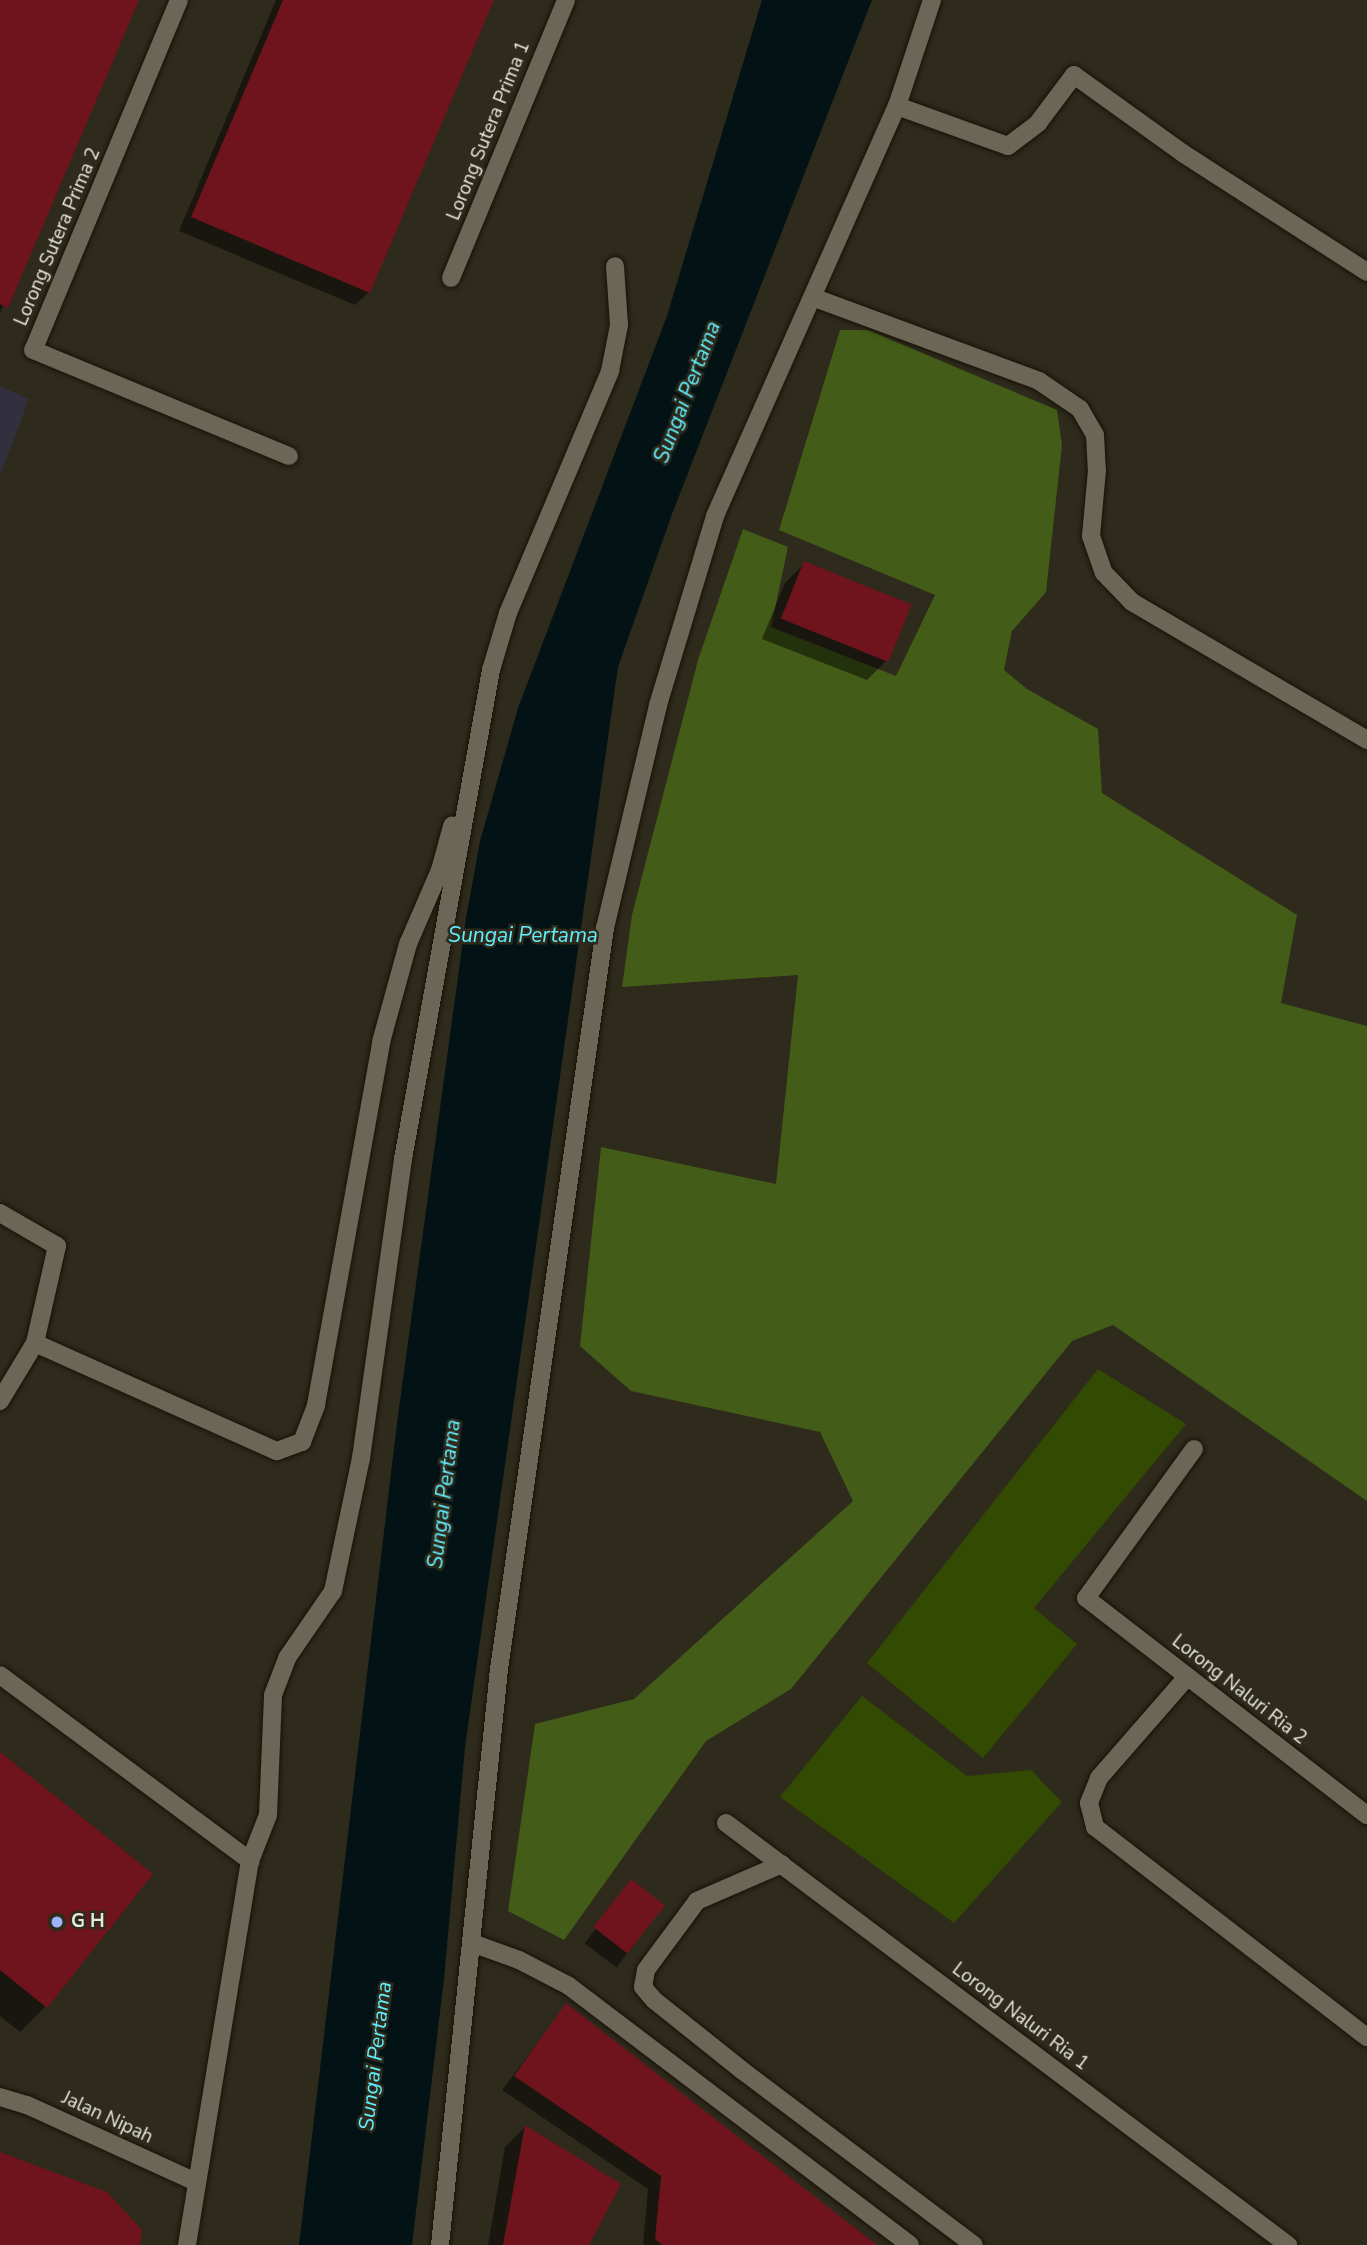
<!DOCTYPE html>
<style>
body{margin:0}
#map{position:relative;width:1367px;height:2245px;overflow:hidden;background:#2e2a1c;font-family:"Nunito Sans",sans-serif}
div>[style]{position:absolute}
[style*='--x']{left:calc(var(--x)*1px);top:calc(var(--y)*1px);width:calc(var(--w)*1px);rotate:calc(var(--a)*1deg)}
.education>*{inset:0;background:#322f3f}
.green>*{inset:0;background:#334a02}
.forest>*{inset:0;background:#435c17}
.water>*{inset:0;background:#031315}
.shadow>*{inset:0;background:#0007;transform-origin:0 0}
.building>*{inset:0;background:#6f141c;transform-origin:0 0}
.roads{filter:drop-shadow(0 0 2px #171206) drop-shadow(0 0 2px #171206)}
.minor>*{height:18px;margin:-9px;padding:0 9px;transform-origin:9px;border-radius:9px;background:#6b6656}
.dots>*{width:19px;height:19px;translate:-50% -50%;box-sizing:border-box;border:4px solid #2e2a1c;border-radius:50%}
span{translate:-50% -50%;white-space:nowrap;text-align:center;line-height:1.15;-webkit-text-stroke:5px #2e2a1c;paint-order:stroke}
.street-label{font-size:19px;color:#e9e6dd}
.poi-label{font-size:19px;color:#e9e6dd;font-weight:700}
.left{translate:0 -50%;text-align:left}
.water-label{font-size:21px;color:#60effe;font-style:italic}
</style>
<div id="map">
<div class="education">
<i style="clip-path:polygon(0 386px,29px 399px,0 476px)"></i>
</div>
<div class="green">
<i style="clip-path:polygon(1098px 1369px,1186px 1424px,1034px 1608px,1077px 1644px,983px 1758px,867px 1663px)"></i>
<i style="clip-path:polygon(862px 1696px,967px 1776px,1031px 1770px,1062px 1802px,954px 1923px,780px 1797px)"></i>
</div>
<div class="forest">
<i style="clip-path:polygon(840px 330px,868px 330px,1057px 410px,1062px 445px,1046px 592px,1012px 631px,1004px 670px,1027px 689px,1098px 729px,1102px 793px,1297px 915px,1281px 1003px,1367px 1026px,1367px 1501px,1113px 1325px,1072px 1341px,791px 1689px,706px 1741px,564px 1940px,508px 1911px,535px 1724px,634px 1699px,853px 1501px,820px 1432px,631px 1391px,580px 1346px,601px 1147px,776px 1184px,798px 975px,622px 987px,632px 915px,698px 660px,743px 529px,788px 547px,771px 627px,896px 676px,935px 595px,779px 530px)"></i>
</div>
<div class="water">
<i style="clip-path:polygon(762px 0,872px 0,672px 514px,618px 667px,465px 1747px,444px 1979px,412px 2245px,299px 2245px,397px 1423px,466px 918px,480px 841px,518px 708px,667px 316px)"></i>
</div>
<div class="shadow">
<i style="clip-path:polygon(0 0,137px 0,0 313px)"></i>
<i style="clip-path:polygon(276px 0,492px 0,369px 292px,355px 305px,179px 231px)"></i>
<i style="clip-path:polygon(805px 563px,887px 660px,867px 680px,762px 639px,785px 583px)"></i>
<i style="clip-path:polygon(0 1754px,46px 2006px,20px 2032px,0 2016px)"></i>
<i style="left:631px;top:1882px;width:40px;height:77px;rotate:37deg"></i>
<i style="clip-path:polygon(566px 2006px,874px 2245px,643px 2245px,648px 2189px,502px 2090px)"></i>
<i style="clip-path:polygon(525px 2127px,587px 2245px,488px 2245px,505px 2147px)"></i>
</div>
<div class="building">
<i style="clip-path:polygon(0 0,139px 0,8px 308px,0 304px)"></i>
<i style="clip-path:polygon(283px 0,494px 0,370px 293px,191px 217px)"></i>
<i style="left:804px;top:561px;width:116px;height:62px;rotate:22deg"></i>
<i style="clip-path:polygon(0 1752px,153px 1874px,47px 2008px,0 1970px)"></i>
<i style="left:631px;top:1879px;width:43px;height:61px;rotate:38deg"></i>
<i style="clip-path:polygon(566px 2003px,877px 2245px,662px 2245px,655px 2239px,661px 2176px,514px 2076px)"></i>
<i style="clip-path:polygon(525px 2125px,621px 2184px,589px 2245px,503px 2245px)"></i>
<i style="clip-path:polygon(0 2152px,107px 2192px,142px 2230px,140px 2245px,0 2245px)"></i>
</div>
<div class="roads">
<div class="minor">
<i style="--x:179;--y:0;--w:379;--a:112.6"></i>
<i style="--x:33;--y:350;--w:277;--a:22.5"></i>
<i style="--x:897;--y:106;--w:118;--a:19.8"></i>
<i style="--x:1008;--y:146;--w:38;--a:-37"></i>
<i style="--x:1038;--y:123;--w:60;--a:-53.1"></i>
<i style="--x:1074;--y:75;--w:135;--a:35.7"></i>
<i style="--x:1184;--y:154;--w:218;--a:32.8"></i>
<i style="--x:451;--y:278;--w:301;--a:-67.5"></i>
<i style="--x:815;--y:298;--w:239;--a:20.3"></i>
<i style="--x:1039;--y:381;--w:50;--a:34.3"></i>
<i style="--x:1080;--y:409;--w:30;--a:60"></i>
<i style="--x:1095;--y:435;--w:35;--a:87"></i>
<i style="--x:1097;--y:470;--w:66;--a:95.2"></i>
<i style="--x:1091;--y:536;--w:39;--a:71"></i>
<i style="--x:1104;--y:573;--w:40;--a:46"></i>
<i style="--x:1132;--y:602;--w:273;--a:30.4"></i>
<i style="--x:0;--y:1213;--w:66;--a:30.1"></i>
<i style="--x:57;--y:1246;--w:99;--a:102.8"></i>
<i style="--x:35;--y:1343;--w:68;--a:121.1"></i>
<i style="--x:35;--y:1343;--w:265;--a:24.1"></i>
<i style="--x:277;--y:1451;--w:27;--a:-20"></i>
<i style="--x:302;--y:1442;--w:40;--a:-69"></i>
<i style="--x:316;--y:1405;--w:369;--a:-79.8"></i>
<i style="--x:381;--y:1042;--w:102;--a:-74.6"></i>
<i style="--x:408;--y:944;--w:81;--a:-66.6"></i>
<i style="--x:440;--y:870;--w:46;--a:-74.7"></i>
<i style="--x:1194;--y:1449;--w:184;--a:125.9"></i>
<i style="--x:1086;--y:1598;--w:355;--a:37.7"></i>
<i style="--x:0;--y:1675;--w:312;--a:36.6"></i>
<i style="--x:1187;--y:1677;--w:134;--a:131.1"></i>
<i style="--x:1099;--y:1778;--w:27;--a:112"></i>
<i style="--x:1089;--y:1803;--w:25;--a:76"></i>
<i style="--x:1095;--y:1827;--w:344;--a:37.7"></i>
<i style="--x:726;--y:1823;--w:703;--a:36.9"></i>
<i style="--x:782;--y:1864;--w:93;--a:156.5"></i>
<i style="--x:697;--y:1901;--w:86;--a:126.5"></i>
<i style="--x:646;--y:1970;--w:17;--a:100"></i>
<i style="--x:643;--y:1987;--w:17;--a:50"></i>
<i style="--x:654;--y:2000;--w:114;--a:38.6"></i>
<i style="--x:743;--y:2071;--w:289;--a:37"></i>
<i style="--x:472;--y:1943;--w:50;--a:19.9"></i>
<i style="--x:519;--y:1960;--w:56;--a:27.5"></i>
<i style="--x:569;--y:1986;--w:428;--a:37.2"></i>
<i style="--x:0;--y:2097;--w:28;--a:17"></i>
<i style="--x:27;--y:2105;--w:183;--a:24.5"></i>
<i style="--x:187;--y:2245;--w:389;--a:-80.7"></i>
<i style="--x:250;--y:1861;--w:49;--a:-68.6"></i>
<i style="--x:268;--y:1815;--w:120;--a:-87.6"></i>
<i style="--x:273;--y:1695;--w:40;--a:-69"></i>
<i style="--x:287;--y:1658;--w:81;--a:-55.5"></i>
<i style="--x:333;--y:1591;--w:136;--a:-78.1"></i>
<i style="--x:361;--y:1458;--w:302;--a:-82"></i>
<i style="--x:403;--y:1159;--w:497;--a:-79.8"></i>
<i style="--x:491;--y:670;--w:59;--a:-73.4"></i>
<i style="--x:508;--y:613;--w:263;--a:-67.1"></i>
<i style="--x:610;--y:371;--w:47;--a:-78.9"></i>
<i style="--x:619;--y:325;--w:59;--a:-93.9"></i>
<i style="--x:440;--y:2245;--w:579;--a:-84.15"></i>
<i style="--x:499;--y:1669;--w:749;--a:-81.86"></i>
<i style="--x:605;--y:928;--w:229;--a:-76.6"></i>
<i style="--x:658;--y:705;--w:197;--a:-73.2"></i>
<i style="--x:715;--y:516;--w:449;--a:-66.1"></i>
<i style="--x:897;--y:106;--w:112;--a:-71.7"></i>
</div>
</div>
<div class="dots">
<i style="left:57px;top:1922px;background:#9fb3fd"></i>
</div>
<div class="street-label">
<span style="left:489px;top:131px;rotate:-68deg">Lorong Sutera Prima 1</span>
<span style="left:58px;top:237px;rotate:-67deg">Lorong Sutera Prima 2</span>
<span style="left:1239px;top:1690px;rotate:38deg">Lorong Naluri Ria 2</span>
<span style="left:1020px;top:2017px;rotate:37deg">Lorong Naluri Ria 1</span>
<span style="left:107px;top:2118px;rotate:25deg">Jalan Nipah</span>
</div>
<div class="poi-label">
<span class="left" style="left:71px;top:1922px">G H</span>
</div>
<div class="water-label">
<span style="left:687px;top:392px;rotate:-69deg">Sungai Pertama</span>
<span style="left:523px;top:935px">Sungai Pertama</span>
<span style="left:444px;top:1494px;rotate:-83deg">Sungai Pertama</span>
<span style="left:375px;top:2056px;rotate:-83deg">Sungai Pertama</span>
</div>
</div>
